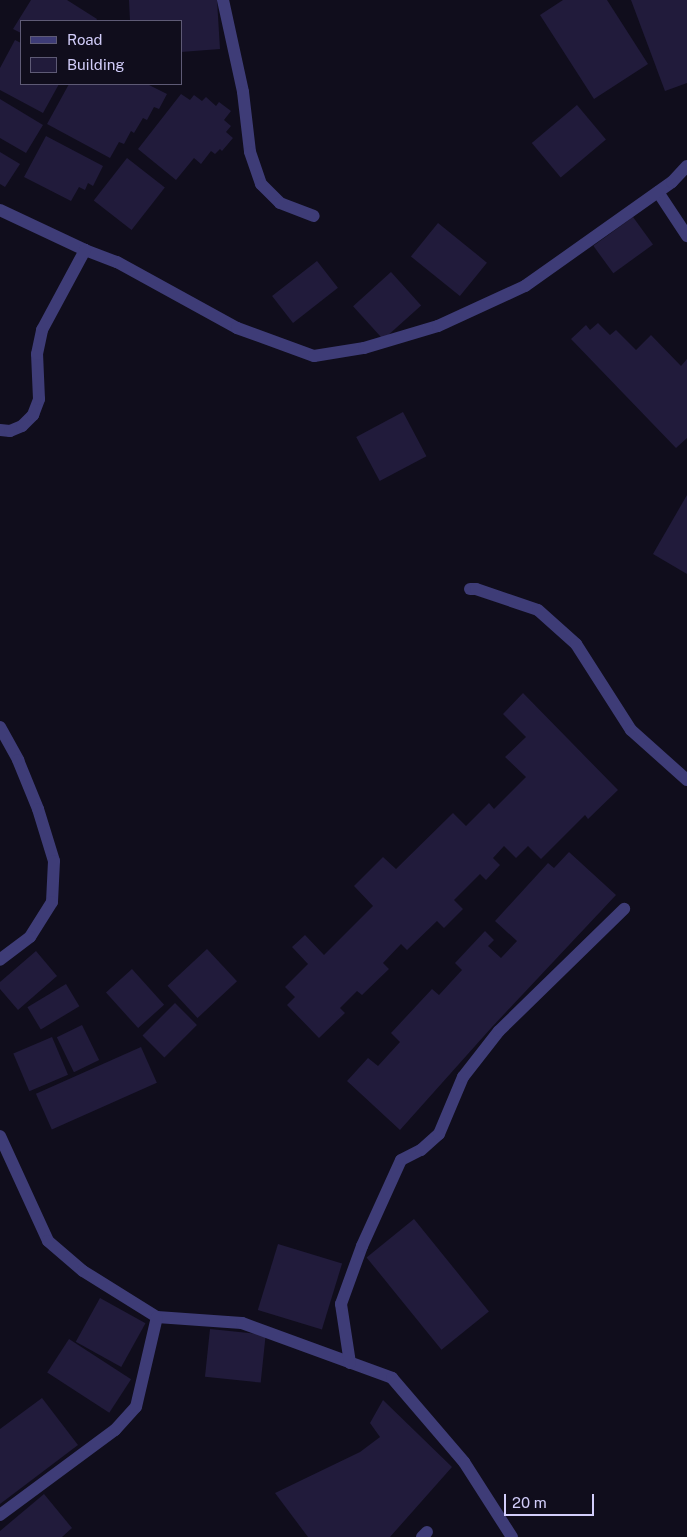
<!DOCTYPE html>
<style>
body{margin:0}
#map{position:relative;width:687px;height:1537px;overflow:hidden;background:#100d1c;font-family:"Public Sans",sans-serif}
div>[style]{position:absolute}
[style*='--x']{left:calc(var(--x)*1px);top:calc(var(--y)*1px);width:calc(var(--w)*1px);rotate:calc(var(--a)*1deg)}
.building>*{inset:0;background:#211b3b;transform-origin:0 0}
.service>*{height:12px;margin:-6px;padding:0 6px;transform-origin:6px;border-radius:6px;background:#3e3c77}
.minor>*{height:12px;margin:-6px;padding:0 6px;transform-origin:6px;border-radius:6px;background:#3e3c77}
span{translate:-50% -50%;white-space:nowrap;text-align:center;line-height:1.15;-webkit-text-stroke:4px #100d1c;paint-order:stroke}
.legend{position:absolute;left:20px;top:20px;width:162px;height:65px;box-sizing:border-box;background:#100d1c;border:1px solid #5e5a75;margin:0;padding:6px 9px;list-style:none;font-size:15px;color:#d2cdfa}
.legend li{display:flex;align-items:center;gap:10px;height:25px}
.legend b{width:25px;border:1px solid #5e5a75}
.scale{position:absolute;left:504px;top:1494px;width:90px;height:22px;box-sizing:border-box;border:2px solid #d2cdfa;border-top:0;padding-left:6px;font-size:15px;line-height:18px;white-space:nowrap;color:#d2cdfa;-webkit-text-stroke:4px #100d1c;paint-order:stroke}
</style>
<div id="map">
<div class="building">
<i style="clip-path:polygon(31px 0,67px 0,97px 19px,96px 21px,21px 21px,21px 33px,13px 29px)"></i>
<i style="clip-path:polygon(129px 0,217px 0,220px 49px,181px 52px,181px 21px,130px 21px)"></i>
<i style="clip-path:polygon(563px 0,607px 0,648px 64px,594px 99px,540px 15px)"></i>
<i style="clip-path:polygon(631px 0,687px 0,687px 83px,665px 91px)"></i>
<i style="clip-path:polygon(15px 40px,21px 43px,21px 84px,59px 84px,43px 113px,0 90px,0 68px)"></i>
<i style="clip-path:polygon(69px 84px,147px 84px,167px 94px,159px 109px,154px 107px,147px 120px,143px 118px,134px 133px,131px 131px,124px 144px,119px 142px,110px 158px,47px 124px)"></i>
<i style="clip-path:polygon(181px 94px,190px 100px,194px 95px,202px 101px,206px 97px,216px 106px,219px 102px,231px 111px,224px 120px,231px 126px,226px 132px,233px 138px,222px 151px,220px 149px,215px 154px,211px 151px,201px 164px,194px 158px,176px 180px,138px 149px)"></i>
<i style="clip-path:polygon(0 99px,43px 125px,26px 153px,0 138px)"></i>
<i style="left:577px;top:105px;width:45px;height:59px;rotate:50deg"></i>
<i style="clip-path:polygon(46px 136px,103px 166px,93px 186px,88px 183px,85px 190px,79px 187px,71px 201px,24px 177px)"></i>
<i style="clip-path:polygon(0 152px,20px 164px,5px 187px,0 184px)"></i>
<i style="left:127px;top:158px;width:48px;height:54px;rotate:38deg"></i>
<i style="left:633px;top:217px;width:34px;height:49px;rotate:54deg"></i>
<i style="left:438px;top:223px;width:63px;height:43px;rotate:39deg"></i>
<i style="left:317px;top:261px;width:34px;height:57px;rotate:52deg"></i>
<i style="left:391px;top:272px;width:45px;height:51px;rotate:48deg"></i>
<i style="clip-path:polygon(598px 323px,610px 335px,616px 330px,636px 350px,651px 335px,681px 366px,687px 359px,687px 438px,676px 448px,571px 339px,586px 325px,590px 330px)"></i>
<i style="left:403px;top:412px;width:50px;height:53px;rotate:62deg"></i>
<i style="clip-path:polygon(687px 495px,687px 574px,653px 554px)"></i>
<i style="clip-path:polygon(523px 693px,618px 790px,588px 819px,585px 815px,541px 859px,528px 846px,516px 858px,504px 846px,493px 858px,500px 865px,486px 880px,480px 874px,454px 900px,463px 909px,444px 928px,437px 921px,407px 950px,401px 944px,383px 963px,389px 969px,362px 995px,357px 991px,340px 1008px,345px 1013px,319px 1038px,287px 1005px,295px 997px,285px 987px,308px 964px,292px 947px,305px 935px,324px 955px,373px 906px,354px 886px,383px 857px,396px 869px,453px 813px,466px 826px,489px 803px,494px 809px,526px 777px,505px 757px,526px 737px,503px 714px)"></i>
<i style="clip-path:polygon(569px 852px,616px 895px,492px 1027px,400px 1130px,347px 1081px,368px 1058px,378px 1066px,400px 1042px,391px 1033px,432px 989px,439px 995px,462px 970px,455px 963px,485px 931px,494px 940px,488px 946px,501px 958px,517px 941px,495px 921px,548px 863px,554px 868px)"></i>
<i style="left:207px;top:949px;width:44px;height:54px;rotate:47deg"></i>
<i style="clip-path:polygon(36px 951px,57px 976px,18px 1010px,0 989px,0 982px)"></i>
<i style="left:132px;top:969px;width:48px;height:35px;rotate:48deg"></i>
<i style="left:66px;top:984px;width:26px;height:45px;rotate:59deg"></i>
<i style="left:175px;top:1003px;width:31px;height:46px;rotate:45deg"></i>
<i style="left:82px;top:1025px;width:39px;height:28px;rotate:64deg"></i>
<i style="left:52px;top:1037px;width:41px;height:42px;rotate:67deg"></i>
<i style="left:141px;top:1047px;width:39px;height:115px;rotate:66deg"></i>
<i style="left:414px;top:1219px;width:119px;height:61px;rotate:51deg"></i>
<i style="left:278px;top:1244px;width:67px;height:69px;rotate:17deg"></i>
<i style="left:100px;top:1298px;width:52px;height:50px;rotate:29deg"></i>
<i style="left:210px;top:1329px;width:56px;height:48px;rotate:6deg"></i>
<i style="left:69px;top:1339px;width:74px;height:40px;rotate:33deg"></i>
<i style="clip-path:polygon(42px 1398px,78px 1445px,0 1504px,0 1429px)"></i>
<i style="clip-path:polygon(383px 1400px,452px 1467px,390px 1537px,308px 1537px,275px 1493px,360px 1452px,380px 1437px,370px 1423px)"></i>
<i style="clip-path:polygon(44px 1494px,72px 1528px,62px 1537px,0 1537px,0 1531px)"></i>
</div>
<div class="service">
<i style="--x:223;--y:0;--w:94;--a:77.7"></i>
<i style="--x:243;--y:92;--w:60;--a:83.3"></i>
<i style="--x:250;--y:152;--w:34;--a:71"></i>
<i style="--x:261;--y:184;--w:27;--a:45"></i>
<i style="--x:280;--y:203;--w:36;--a:21"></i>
</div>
<div class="minor">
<i style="--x:658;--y:192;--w:53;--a:56.6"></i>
<i style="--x:0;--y:210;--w:94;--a:25.2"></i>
<i style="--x:85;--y:250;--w:34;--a:21"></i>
<i style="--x:117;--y:262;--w:137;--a:28.8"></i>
<i style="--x:237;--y:328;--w:82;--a:20"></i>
<i style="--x:314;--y:356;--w:51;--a:-9.1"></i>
<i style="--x:364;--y:348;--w:77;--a:-16.6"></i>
<i style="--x:438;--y:326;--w:96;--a:-24.7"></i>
<i style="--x:525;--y:286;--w:180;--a:-35.3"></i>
<i style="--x:672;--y:182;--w:22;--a:-47"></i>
<i style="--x:0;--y:430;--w:10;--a:6"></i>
<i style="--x:10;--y:431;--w:13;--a:-23"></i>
<i style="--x:22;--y:426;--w:16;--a:-45"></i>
<i style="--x:33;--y:415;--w:17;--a:-69"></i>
<i style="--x:39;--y:399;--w:45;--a:-92.5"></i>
<i style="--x:37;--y:354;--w:25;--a:-78"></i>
<i style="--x:42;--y:330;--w:91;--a:-61.7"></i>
<i style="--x:470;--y:589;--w:6;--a:0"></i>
<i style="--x:476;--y:589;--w:65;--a:18.7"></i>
<i style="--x:538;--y:610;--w:51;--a:41.8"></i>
<i style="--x:576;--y:644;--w:102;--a:57.4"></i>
<i style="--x:631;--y:730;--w:75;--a:41.8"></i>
<i style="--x:0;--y:727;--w:38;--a:61"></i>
<i style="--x:18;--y:760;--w:53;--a:67.8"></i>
<i style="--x:38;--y:809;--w:54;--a:72.9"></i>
<i style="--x:54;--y:861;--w:41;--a:92.8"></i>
<i style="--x:52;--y:902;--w:41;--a:122.2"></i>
<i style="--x:30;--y:937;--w:38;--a:143"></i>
<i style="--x:0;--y:1136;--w:115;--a:65.4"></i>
<i style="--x:48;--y:1241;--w:46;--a:40.6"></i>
<i style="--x:83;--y:1271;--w:87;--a:31.9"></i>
<i style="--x:157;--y:1317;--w:85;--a:4"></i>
<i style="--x:242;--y:1323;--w:160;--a:20.1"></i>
<i style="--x:392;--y:1378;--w:111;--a:49.4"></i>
<i style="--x:464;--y:1462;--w:89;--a:57.4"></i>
<i style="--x:350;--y:1363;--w:60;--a:-98.7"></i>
<i style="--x:341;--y:1304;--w:62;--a:-70.1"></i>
<i style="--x:362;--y:1246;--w:94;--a:-65.6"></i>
<i style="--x:401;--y:1160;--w:22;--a:-27"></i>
<i style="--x:421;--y:1150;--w:24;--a:-42"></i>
<i style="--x:439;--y:1134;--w:62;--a:-67.2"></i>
<i style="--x:463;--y:1077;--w:58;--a:-52"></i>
<i style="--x:499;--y:1031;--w:175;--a:-44.3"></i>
<i style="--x:0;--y:1515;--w:143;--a:-36.5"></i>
<i style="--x:115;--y:1430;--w:31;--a:-48"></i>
<i style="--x:136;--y:1407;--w:92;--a:-76.9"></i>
<i style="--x:422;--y:1537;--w:7;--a:-45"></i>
</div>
<ul class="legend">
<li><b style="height:6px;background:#3e3c77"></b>Road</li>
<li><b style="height:14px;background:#211b3b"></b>Building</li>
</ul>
<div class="scale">20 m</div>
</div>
